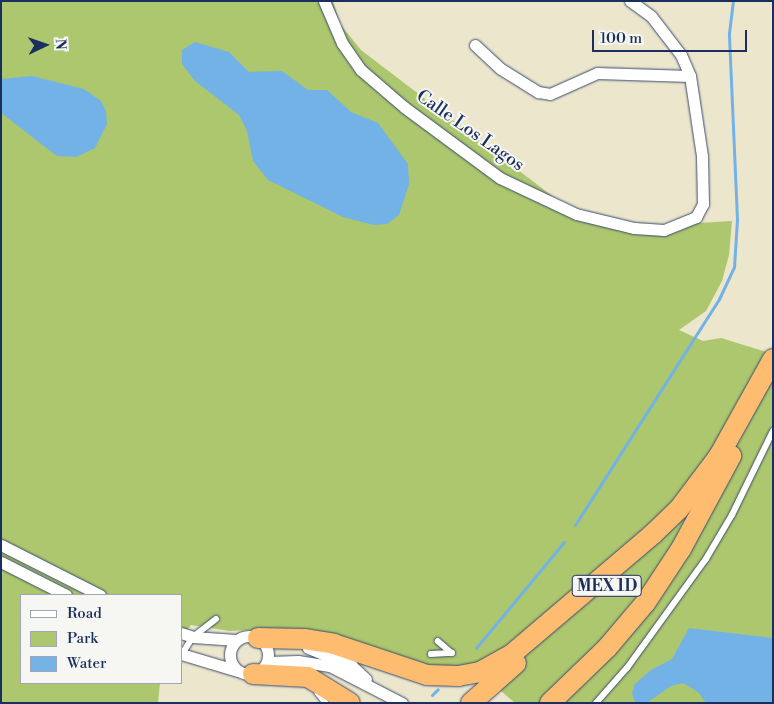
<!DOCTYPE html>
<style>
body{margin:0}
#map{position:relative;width:774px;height:704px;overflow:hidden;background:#ebe6cc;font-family:"Libre Bodoni",serif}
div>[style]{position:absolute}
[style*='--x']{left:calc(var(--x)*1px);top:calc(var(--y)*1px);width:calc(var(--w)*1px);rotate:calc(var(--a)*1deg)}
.green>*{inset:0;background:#acc76d}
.water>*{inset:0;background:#72b2e6}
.stream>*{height:3px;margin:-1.5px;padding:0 1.5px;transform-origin:1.5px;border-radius:1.5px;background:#72b2e6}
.roads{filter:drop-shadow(0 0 1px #3a4a6e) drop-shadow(0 0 1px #3a4a6e)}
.service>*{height:5.5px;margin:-2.75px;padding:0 2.75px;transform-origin:2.75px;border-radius:2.75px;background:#fff}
.minor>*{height:11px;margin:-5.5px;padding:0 5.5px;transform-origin:5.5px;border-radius:5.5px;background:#fff}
.minor>.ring{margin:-5.5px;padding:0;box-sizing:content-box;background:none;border:11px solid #fff;border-radius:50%}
.motorway>*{height:20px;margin:-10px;padding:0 10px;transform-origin:10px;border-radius:10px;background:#fdbc6f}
span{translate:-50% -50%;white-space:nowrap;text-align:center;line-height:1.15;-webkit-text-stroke:4px #f6f6f2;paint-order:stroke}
.shield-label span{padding:1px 4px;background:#f6f6f2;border:1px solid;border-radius:4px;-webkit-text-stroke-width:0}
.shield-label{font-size:16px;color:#1b2f5e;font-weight:700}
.street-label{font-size:18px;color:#1b2f5e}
.frame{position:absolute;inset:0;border:2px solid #1b2f5e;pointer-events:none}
.legend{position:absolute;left:20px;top:594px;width:162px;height:90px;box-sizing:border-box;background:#f6f6f2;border:1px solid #9ea6b7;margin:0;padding:6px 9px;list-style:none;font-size:15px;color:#1b2f5e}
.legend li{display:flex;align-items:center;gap:10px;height:25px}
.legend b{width:25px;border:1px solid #9ea6b7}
.north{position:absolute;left:20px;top:20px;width:50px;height:50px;-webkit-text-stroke:4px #f6f6f2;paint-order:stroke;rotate:87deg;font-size:14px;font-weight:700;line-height:20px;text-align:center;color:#1b2f5e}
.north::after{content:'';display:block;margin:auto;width:18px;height:22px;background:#1b2f5e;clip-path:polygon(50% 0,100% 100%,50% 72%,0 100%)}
.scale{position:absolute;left:592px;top:30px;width:155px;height:22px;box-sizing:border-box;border:2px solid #1b2f5e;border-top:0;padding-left:6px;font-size:15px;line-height:18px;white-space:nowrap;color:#1b2f5e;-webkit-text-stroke:4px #f6f6f2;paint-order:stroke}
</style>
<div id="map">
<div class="green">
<i style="clip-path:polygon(1px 1px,333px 1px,340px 24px,361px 50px,560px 202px,586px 212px,648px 226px,732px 221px,729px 255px,722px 281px,706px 311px,679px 330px,703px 341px,721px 338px,773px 354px,773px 703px,515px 703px,476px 669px,445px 670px,262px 629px,230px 631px,191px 625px,181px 638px,181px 595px,21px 595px,21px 683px,160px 683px,158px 703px,1px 703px)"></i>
</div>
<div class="water">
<i style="clip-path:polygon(195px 42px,229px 52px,249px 72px,282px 71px,308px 90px,327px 90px,351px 112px,378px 123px,408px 164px,409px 184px,399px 215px,387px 224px,374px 225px,343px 217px,268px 180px,253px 161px,247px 131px,239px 115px,195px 81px,182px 64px,182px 50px)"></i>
<i style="clip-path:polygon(32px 76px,84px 89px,101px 101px,106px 111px,107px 124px,95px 148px,76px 157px,57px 156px,1px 113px,1px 79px)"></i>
<i style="clip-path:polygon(689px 628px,773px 638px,773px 703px,706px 703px,698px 692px,683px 683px,671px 686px,648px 702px,635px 702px,632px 693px,635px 684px,651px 670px,672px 659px)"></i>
</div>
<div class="stream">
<i style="--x:575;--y:525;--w:268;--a:-57.5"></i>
<i style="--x:719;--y:299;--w:35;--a:-65"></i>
<i style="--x:734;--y:267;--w:48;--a:-86.4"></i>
<i style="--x:737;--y:219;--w:186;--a:-92.5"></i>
<i style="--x:729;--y:33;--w:32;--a:-83"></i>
<i style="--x:476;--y:648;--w:138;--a:-50.3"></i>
<i style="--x:432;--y:695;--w:8;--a:-45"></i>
</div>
<div class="roads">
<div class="service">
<i style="--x:438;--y:641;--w:18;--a:41"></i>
<i style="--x:182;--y:654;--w:20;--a:-57"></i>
<i style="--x:193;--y:637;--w:29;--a:-38"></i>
<i style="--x:431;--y:654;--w:21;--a:-3"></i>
<i style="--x:318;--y:693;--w:13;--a:51"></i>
<i style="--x:596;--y:703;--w:47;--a:-48.5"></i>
<i style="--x:627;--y:668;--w:135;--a:-54.1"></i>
<i style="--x:706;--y:559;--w:51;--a:-59.4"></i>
<i style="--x:732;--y:515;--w:93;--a:-64"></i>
</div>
<div class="minor">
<i style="--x:324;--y:1;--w:46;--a:66.8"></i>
<i style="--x:342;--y:43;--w:33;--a:55"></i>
<i style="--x:361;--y:70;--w:57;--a:40.7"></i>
<i style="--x:404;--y:107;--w:119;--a:36.5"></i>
<i style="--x:500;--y:178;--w:84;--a:25.3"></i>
<i style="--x:576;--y:214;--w:60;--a:13.6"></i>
<i style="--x:634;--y:228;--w:30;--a:4"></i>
<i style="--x:664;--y:230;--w:35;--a:-22"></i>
<i style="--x:696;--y:217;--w:15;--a:-62"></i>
<i style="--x:703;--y:204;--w:48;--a:-91.2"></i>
<i style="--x:702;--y:156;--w:81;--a:-98.5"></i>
<i style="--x:690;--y:76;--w:23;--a:-113"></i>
<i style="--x:681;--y:55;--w:49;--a:-127.6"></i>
<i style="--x:651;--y:16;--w:26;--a:-144"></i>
<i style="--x:475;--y:45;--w:35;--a:43"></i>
<i style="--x:501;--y:69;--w:44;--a:31.9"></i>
<i style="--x:538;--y:92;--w:12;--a:9"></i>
<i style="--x:550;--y:94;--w:51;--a:-24.1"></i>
<i style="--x:597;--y:73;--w:93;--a:1.8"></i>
<i style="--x:1;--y:545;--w:111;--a:26.8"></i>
<i style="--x:1;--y:562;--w:73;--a:26.9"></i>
<i style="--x:181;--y:633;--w:13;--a:18"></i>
<i style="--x:193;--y:637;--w:43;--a:4"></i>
<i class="ring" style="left:230px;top:636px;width:27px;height:27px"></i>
<i style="--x:308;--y:648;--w:48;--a:22.2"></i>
<i style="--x:352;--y:666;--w:19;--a:43"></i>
<i style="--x:181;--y:654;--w:59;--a:16.6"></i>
<i style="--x:267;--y:662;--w:31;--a:-2"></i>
<i style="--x:298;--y:661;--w:32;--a:9"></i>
<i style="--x:330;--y:666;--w:81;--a:27.2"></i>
</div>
<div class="motorway">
<i style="--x:715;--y:463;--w:119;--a:-60.9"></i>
<i style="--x:258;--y:638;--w:46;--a:1.2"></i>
<i style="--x:304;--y:639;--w:30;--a:9"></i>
<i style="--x:334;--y:644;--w:98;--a:18.4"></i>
<i style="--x:427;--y:675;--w:31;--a:2"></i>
<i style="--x:458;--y:676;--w:22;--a:-10"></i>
<i style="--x:480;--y:672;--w:37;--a:-29"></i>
<i style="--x:512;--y:654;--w:185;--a:-40.4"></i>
<i style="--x:653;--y:534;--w:36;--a:-44"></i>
<i style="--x:679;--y:509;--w:71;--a:-53"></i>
<i style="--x:253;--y:674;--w:55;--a:3.1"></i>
<i style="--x:308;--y:677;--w:49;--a:31.8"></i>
<i style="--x:471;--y:703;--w:60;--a:-41.6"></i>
<i style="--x:550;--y:703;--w:79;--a:-44"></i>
<i style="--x:607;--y:648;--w:60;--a:-49.7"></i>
<i style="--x:646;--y:602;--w:64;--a:-56.6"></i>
<i style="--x:681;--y:549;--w:106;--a:-61.7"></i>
</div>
</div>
<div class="shield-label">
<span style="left:607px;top:586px">MEX 1D</span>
</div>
<div class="street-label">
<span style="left:470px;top:131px;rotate:35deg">Calle Los Lagos</span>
</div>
<div class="frame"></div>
<ul class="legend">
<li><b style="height:6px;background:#fff"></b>Road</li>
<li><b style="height:14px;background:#acc76d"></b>Park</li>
<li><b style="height:14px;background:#72b2e6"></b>Water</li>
</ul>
<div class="north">N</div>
<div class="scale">100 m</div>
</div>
